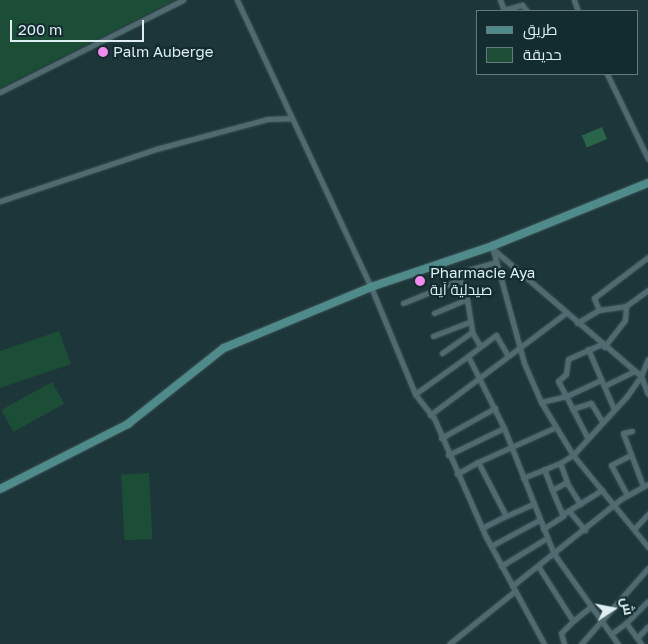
<!DOCTYPE html>
<meta charset="utf-8">
<style>
body{margin:0}
#map{position:relative;width:648px;height:644px;overflow:hidden;background:#1d363a;font-family:"Golos Text",Cairo,sans-serif}
div>[style]{position:absolute}
[style*='--x']{left:calc(var(--x)*1px);top:calc(var(--y)*1px);width:calc(var(--w)*1px);rotate:calc(var(--a)*1deg)}
.green>*{inset:0;background:#1c4d37;transform-origin:0 0}
.forest>*{inset:0;background:#2a6549;transform-origin:0 0}
.roads{filter:drop-shadow(0 0 1px #3d5357) drop-shadow(0 0 1px #3d5357)}
.street>*{height:5px;margin:-2.5px;padding:0 2.5px;transform-origin:2.5px;border-radius:2.5px;background:#506b70}
.secondary>*{height:8px;margin:-4px;padding:0 4px;transform-origin:4px;border-radius:4px;background:#4e8b8a}
.dots>*{width:14px;height:14px;translate:-50% -50%;box-sizing:border-box;border:2px solid #122c30;border-radius:50%}
span{translate:-50% -50%;white-space:nowrap;text-align:center;line-height:1.15;-webkit-text-stroke:4.5px #122c30;paint-order:stroke}
.poi-label{font-size:15px;color:#dfeef0}
.left{translate:0 -50%;text-align:left}
.legend{position:absolute;left:476px;top:10px;width:162px;height:65px;box-sizing:border-box;background:#122c30;border:1px solid #647a7d;margin:0;padding:6px 9px;list-style:none;font-size:15px;color:#dfeef0}
.legend li{display:flex;align-items:center;gap:10px;height:25px}
.legend b{width:25px;border:1px solid #647a7d}
.north{position:absolute;left:588px;top:584px;width:50px;height:50px;-webkit-text-stroke:4px #122c30;paint-order:stroke;rotate:79deg;font-size:14px;font-weight:700;line-height:20px;text-align:center;color:#dfeef0}
.north::after{content:'';display:block;margin:auto;width:18px;height:22px;background:#dfeef0;clip-path:polygon(50% 0,100% 100%,50% 72%,0 100%)}
.scale{position:absolute;left:10px;top:20px;width:134px;height:22px;box-sizing:border-box;border:2px solid #dfeef0;border-top:0;padding-left:6px;font-size:15px;line-height:18px;white-space:nowrap;color:#dfeef0;-webkit-text-stroke:4px #122c30;paint-order:stroke}
</style>
<div id="map">
<div class="green">
<i style="clip-path:polygon(0 0,175px 0,0 88px)"></i>
<i style="clip-path:polygon(59px 331px,71px 364px,0 388px,0 351px)"></i>
<i style="left:52px;top:382px;width:25px;height:58px;rotate:61deg"></i>
<i style="left:149px;top:473px;width:66px;height:28px;rotate:87deg"></i>
</div>
<div class="forest">
<i style="left:602px;top:127px;width:13px;height:22px;rotate:67deg"></i>
</div>
<div class="roads">
<div class="street">
<i style="--x:237;--y:0;--w:317;--a:65"></i>
<i style="--x:371;--y:287;--w:116;--a:67.6"></i>
<i style="--x:415;--y:394;--w:31;--a:52"></i>
<i style="--x:434;--y:418;--w:130;--a:66.4"></i>
<i style="--x:486;--y:537;--w:122;--a:61.5"></i>
<i style="--x:500;--y:0;--w:11;--a:68"></i>
<i style="--x:504;--y:10;--w:19;--a:-16"></i>
<i style="--x:522;--y:5;--w:8;--a:50"></i>
<i style="--x:574;--y:0;--w:12;--a:70"></i>
<i style="--x:607;--y:74;--w:94;--a:64.2"></i>
<i style="--x:0;--y:92;--w:205;--a:-26.7"></i>
<i style="--x:0;--y:201;--w:164;--a:-18.4"></i>
<i style="--x:156;--y:149;--w:115;--a:-15.1"></i>
<i style="--x:267;--y:119;--w:24;--a:-2"></i>
<i style="--x:492;--y:246;--w:121;--a:74.7"></i>
<i style="--x:524;--y:363;--w:43;--a:66.4"></i>
<i style="--x:541;--y:402;--w:62;--a:58.9"></i>
<i style="--x:573;--y:455;--w:119;--a:50.8"></i>
<i style="--x:494;--y:250;--w:194;--a:40.6"></i>
<i style="--x:641;--y:376;--w:19;--a:69"></i>
<i style="--x:460;--y:279;--w:21;--a:71"></i>
<i style="--x:467;--y:299;--w:33;--a:81"></i>
<i style="--x:472;--y:332;--w:16;--a:60"></i>
<i style="--x:403;--y:303;--w:58;--a:-22.2"></i>
<i style="--x:457;--y:281;--w:10;--a:-66"></i>
<i style="--x:461;--y:272;--w:35;--a:-16"></i>
<i style="--x:599;--y:310;--w:13;--a:-113"></i>
<i style="--x:594;--y:298;--w:68;--a:-37.2"></i>
<i style="--x:434;--y:313;--w:36;--a:-23"></i>
<i style="--x:577;--y:323;--w:26;--a:-31"></i>
<i style="--x:599;--y:310;--w:27;--a:-8"></i>
<i style="--x:626;--y:306;--w:27;--a:-36"></i>
<i style="--x:433;--y:336;--w:40;--a:-21"></i>
<i style="--x:604;--y:347;--w:34;--a:-52"></i>
<i style="--x:625;--y:320;--w:14;--a:-86"></i>
<i style="--x:588;--y:349;--w:65;--a:66.6"></i>
<i style="--x:442;--y:353;--w:37;--a:-35"></i>
<i style="--x:508;--y:356;--w:24;--a:-120"></i>
<i style="--x:496;--y:335;--w:35;--a:143"></i>
<i style="--x:468;--y:356;--w:80;--a:63.4"></i>
<i style="--x:504;--y:428;--w:136;--a:68.4"></i>
<i style="--x:554;--y:554;--w:110;--a:54.6"></i>
<i style="--x:601;--y:380;--w:38;--a:155"></i>
<i style="--x:566;--y:396;--w:17;--a:-118"></i>
<i style="--x:558;--y:381;--w:11;--a:-41"></i>
<i style="--x:566;--y:374;--w:15;--a:-82"></i>
<i style="--x:568;--y:359;--w:36;--a:-24"></i>
<i style="--x:604;--y:386;--w:34;--a:-26"></i>
<i style="--x:415;--y:394;--w:65;--a:-35.6"></i>
<i style="--x:541;--y:402;--w:26;--a:-13"></i>
<i style="--x:566;--y:396;--w:46;--a:62.9"></i>
<i style="--x:572;--y:409;--w:20;--a:-18"></i>
<i style="--x:591;--y:403;--w:21;--a:59"></i>
<i style="--x:430;--y:415;--w:171;--a:-36.9"></i>
<i style="--x:632;--y:431;--w:9;--a:167"></i>
<i style="--x:623;--y:433;--w:57;--a:69.3"></i>
<i style="--x:441;--y:438;--w:62;--a:-29.1"></i>
<i style="--x:448;--y:455;--w:62;--a:-25.7"></i>
<i style="--x:544;--y:469;--w:22;--a:69"></i>
<i style="--x:457;--y:474;--w:24;--a:-30"></i>
<i style="--x:523;--y:478;--w:40;--a:-22"></i>
<i style="--x:567;--y:483;--w:25;--a:58"></i>
<i style="--x:627;--y:495;--w:34;--a:-118"></i>
<i style="--x:611;--y:465;--w:22;--a:-27"></i>
<i style="--x:533;--y:504;--w:30;--a:156"></i>
<i style="--x:506;--y:516;--w:61;--a:-117.4"></i>
<i style="--x:478;--y:462;--w:85;--a:-24.2"></i>
<i style="--x:569;--y:511;--w:25;--a:50"></i>
<i style="--x:563;--y:514;--w:46;--a:-31.6"></i>
<i style="--x:482;--y:528;--w:27;--a:-27"></i>
<i style="--x:543;--y:529;--w:24;--a:-33"></i>
<i style="--x:563;--y:516;--w:28;--a:-113"></i>
<i style="--x:552;--y:490;--w:17;--a:-28"></i>
<i style="--x:567;--y:482;--w:20;--a:-110"></i>
<i style="--x:560;--y:463;--w:15;--a:-32"></i>
<i style="--x:573;--y:455;--w:80;--a:-47.5"></i>
<i style="--x:627;--y:396;--w:24;--a:-55"></i>
<i style="--x:641;--y:376;--w:18;--a:-68"></i>
<i style="--x:634;--y:529;--w:21;--a:-47"></i>
<i style="--x:491;--y:546;--w:55;--a:-28.4"></i>
<i style="--x:501;--y:566;--w:54;--a:-31.3"></i>
<i style="--x:538;--y:566;--w:65;--a:57.5"></i>
<i style="--x:573;--y:621;--w:21;--a:-39"></i>
<i style="--x:512;--y:586;--w:139;--a:-38.6"></i>
<i style="--x:621;--y:499;--w:31;--a:-29"></i>
<i style="--x:626;--y:623;--w:31;--a:-45"></i>
<i style="--x:611;--y:634;--w:19;--a:-36"></i>
<i style="--x:626;--y:623;--w:26;--a:54"></i>
<i style="--x:637;--y:638;--w:16;--a:-47"></i>
<i style="--x:449;--y:644;--w:85;--a:-38.8"></i>
<i style="--x:564;--y:644;--w:11;--a:-105"></i>
<i style="--x:561;--y:633;--w:17;--a:-45"></i>
<i style="--x:581;--y:644;--w:101;--a:-48.6"></i>
</div>
<div class="secondary">
<i style="--x:0;--y:489;--w:144;--a:-26.9"></i>
<i style="--x:128;--y:424;--w:122;--a:-38.4"></i>
<i style="--x:224;--y:348;--w:159;--a:-22.5"></i>
<i style="--x:371;--y:287;--w:128;--a:-18.7"></i>
<i style="--x:492;--y:246;--w:168;--a:-22"></i>
</div>
</div>
<div class="dots">
<i style="left:103px;top:52px;background:#f489f0"></i>
<i style="left:420px;top:281px;background:#f489f0"></i>
</div>
<div class="poi-label">
<span class="left" style="left:113px;top:52px">Palm Auberge</span>
<span class="left" style="left:430px;top:281px">Pharmacie Aya<br>صيدلية اَية</span>
</div>
<ul class="legend">
<li><b style="height:6px;background:#4e8b8a"></b>طريق</li>
<li><b style="height:14px;background:#1c4d37"></b>حديقة</li>
</ul>
<div class="north">ش</div>
<div class="scale">200 m</div>
</div>
